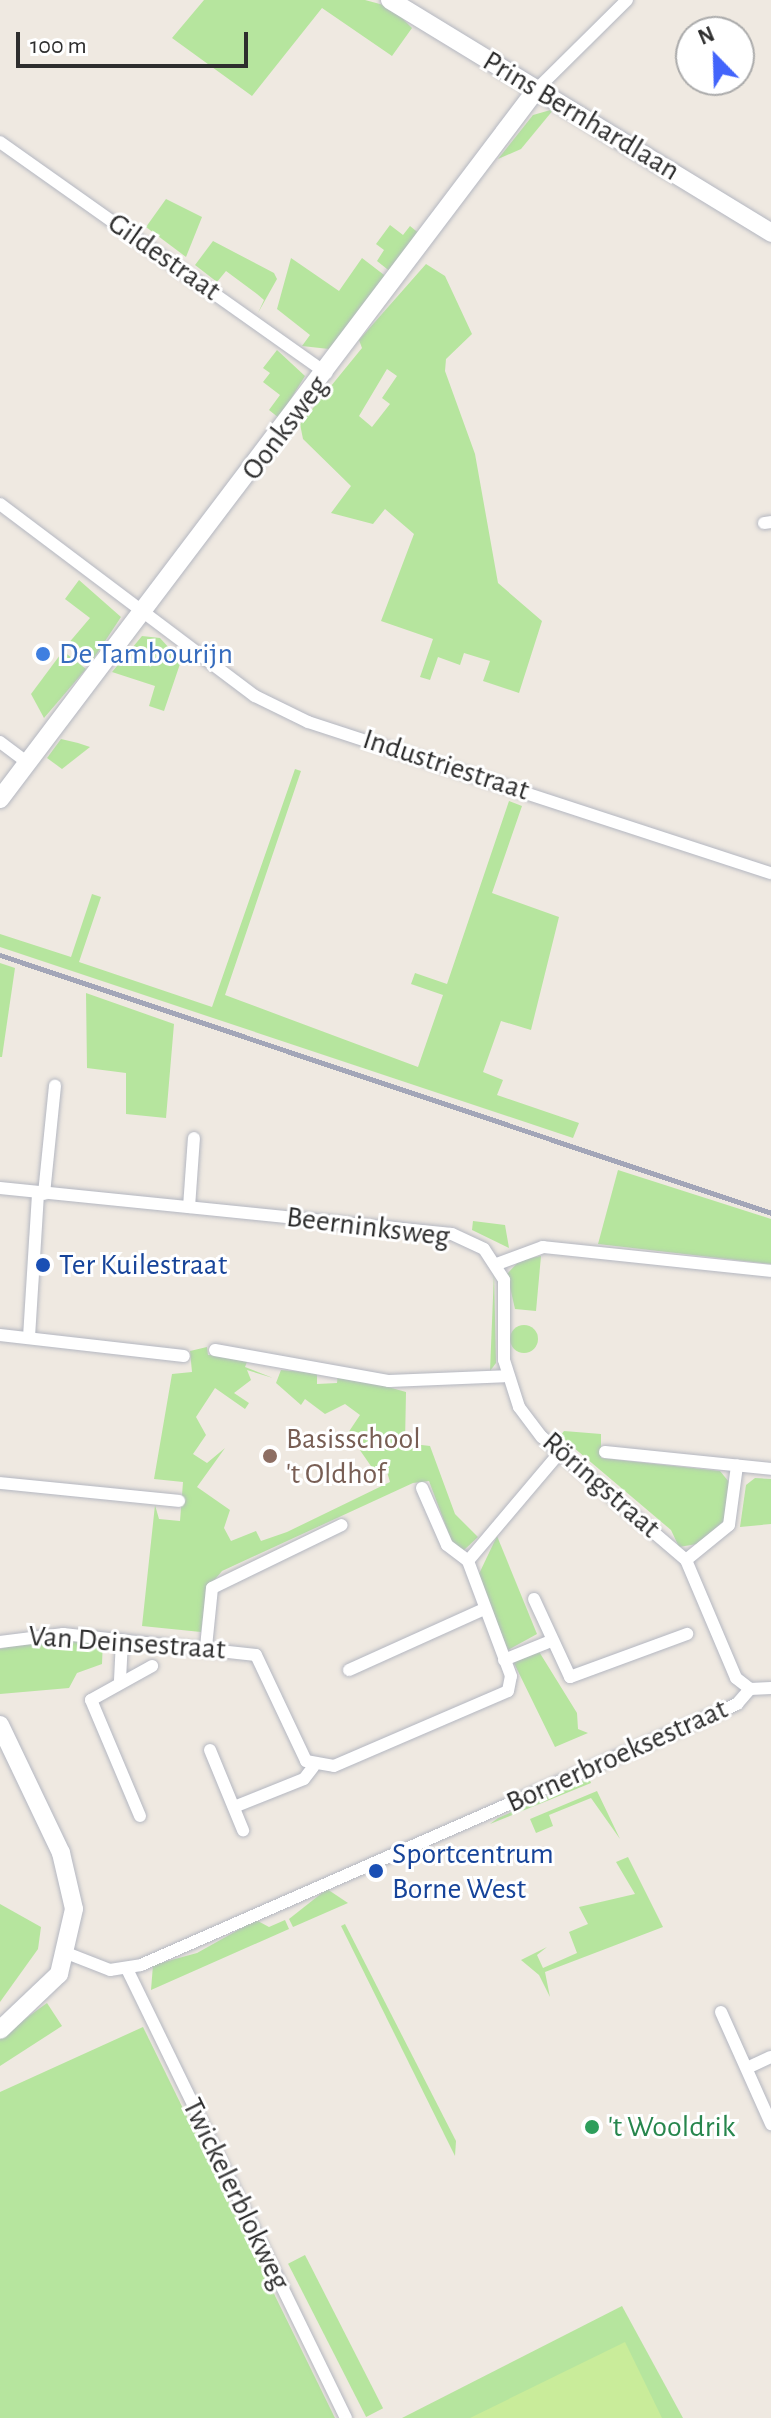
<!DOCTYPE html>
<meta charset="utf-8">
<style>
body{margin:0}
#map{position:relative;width:771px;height:2418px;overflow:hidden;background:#efe9e1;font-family:"Alegreya Sans",sans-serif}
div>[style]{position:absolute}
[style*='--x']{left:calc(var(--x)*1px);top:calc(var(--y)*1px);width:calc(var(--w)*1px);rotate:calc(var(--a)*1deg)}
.green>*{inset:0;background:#b6e59e;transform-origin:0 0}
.round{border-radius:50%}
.pitch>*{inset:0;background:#c9ec9a}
.roads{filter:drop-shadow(0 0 2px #b4b7c1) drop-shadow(0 0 2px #b4b7c1)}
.street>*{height:12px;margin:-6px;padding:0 6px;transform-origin:6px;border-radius:6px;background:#fff}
.secondary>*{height:18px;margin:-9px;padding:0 9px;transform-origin:9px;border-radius:9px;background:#fff}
.rail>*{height:5px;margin:-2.5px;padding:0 2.5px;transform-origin:2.5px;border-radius:2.5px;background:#a3a6b8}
.dots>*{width:22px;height:22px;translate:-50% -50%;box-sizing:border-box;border:4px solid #fff;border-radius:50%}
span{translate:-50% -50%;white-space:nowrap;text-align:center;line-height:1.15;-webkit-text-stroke:6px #fff;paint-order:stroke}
.street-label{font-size:30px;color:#2e2e2e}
.shop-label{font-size:30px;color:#366cbe}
.left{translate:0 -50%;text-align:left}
.transit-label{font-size:30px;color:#164399}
.education-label{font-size:30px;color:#785e54}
.leisure-label{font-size:30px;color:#27864d}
.north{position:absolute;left:675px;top:16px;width:80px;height:80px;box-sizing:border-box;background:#fff;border:2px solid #ababab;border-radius:50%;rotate:337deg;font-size:22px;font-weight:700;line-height:32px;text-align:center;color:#2e2e2e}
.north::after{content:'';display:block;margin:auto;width:28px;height:36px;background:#4264fb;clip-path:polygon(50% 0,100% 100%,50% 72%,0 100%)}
.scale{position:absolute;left:16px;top:32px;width:232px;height:36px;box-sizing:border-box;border:4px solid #2e2e2e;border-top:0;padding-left:10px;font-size:24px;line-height:28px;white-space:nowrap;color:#2e2e2e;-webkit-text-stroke:6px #fff;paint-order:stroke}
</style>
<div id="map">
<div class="green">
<i style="clip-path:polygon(204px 0,365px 0,391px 7px,412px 28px,392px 56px,322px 8px,252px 96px,172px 38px)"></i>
<i style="clip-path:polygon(554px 109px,521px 149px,498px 159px,533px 115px)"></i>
<i style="clip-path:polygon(166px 199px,202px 217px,186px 257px,146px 227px)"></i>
<i style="clip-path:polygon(390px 225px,403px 235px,410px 226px,421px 235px,392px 273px,377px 261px,384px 250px,376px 244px)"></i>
<i style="clip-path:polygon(213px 241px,274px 273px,277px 279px,258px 313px,264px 300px,257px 294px,226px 271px,217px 282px,195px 265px)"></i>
<i style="clip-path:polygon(291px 258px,339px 291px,362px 258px,388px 278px,329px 349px,302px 346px,310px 335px,277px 309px)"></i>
<i style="clip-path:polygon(evenodd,426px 264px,445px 276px,472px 334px,446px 359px,445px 371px,475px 454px,498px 583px,542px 621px,519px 693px,483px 681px,490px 661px,464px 653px,460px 665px,438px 657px,430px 680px,420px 677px,433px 639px,381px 621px,414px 534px,385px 509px,373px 524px,331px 513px,351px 486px,303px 439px,300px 424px,362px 348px,359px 340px,426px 264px,387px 369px,397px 376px,382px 398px,390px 404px,372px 427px,359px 416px,387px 369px)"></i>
<i style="clip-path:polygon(277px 350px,305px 376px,279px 418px,269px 410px,280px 395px,263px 382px,270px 373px,263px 368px)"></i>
<i style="clip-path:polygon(79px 580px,121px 617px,90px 664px,67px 645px,90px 618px,65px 599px)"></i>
<i style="clip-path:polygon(142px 636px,160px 638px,181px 661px,164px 711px,149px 706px,155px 686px,112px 672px)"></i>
<i style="clip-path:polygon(63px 651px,86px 669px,44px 718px,31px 694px)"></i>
<i style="clip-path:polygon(61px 739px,78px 743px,90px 747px,62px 769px,47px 758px)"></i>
<i style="clip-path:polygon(295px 769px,301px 771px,225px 995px,418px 1067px,443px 995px,411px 984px,415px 973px,447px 984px,509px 801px,522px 806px,492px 893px,559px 917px,531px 1030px,501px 1021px,483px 1072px,503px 1080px,497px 1095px,579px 1123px,573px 1138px,0 947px,0 934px,71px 957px,92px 894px,101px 897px,79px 962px,212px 1007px)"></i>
<i style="clip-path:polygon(0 963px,15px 968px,2px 1057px,0 1057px)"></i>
<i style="clip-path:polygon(86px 993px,174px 1024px,166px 1118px,126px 1114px,126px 1073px,87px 1068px)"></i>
<i style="clip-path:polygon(618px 1170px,771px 1219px,771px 1264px,598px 1244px)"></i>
<i style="clip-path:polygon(473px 1221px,505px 1225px,509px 1248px,472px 1230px)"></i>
<i style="clip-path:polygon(541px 1256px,536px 1311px,515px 1309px,507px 1274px,520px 1260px)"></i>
<i style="clip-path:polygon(494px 1273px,496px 1363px,490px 1371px)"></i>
<i class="round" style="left:510px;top:1325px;width:28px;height:28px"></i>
<i style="clip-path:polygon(207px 1347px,208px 1355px,249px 1357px,245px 1367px,273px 1378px,247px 1370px,251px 1380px,234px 1393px,249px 1403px,245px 1409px,215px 1388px,196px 1417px,206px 1435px,193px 1454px,207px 1463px,225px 1448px,197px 1487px,230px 1510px,224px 1528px,231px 1541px,256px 1531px,261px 1541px,287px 1532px,390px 1482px,385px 1465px,373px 1469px,348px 1433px,360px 1415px,345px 1404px,325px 1414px,305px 1399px,301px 1405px,276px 1383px,281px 1370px,317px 1373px,317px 1384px,337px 1383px,338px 1373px,406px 1392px,405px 1443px,430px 1446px,455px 1514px,478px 1537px,463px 1551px,453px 1545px,429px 1481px,413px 1483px,222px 1571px,207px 1589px,201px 1632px,142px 1626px,155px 1505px,159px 1519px,180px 1521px,183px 1482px,154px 1479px,172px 1374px,192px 1372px,190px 1351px)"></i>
<i style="clip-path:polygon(564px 1431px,601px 1434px,601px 1458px,720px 1471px,729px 1482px,724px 1521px,697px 1544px,679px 1547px,671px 1530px,560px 1436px)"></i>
<i style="clip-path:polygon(755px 1478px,771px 1479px,771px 1524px,740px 1527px,746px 1485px)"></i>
<i style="clip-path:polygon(497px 1536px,537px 1634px,508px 1650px,478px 1576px)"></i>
<i style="clip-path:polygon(39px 1638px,103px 1639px,102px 1664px,77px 1673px,69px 1688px,0 1694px,0 1649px)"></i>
<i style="clip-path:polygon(538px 1650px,577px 1713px,578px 1729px,588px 1733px,555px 1747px,512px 1659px)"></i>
<i style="clip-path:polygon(589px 1778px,591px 1783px,490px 1824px,498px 1818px)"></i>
<i style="clip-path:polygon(597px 1791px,620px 1839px,591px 1798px,549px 1815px,553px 1826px,536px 1833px,530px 1819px)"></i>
<i style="clip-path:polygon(628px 1857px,663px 1927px,545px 1972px,550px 1997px,539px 1975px,521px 1960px,547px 1947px,537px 1955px,543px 1968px,577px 1953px,569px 1932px,588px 1924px,579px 1907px,635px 1894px,616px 1862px)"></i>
<i style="clip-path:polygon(327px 1889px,348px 1903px,293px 1927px,289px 1919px)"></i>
<i style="clip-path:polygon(0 1904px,41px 1927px,38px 1949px,0 2002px)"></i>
<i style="clip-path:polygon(256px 1920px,269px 1927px,285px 1920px,289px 1929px,151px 1990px,153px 1965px,197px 1953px)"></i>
<i style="clip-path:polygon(345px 1924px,456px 2141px,455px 2156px,341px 1926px)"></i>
<i style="clip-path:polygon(47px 2003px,62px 2026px,0 2066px,0 2037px)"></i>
<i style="clip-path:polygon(143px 2027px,335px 2418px,0 2418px,0 2092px)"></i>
<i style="left:305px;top:2255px;width:172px;height:19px;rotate:63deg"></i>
<i style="clip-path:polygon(622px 2306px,683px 2418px,402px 2418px)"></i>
</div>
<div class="pitch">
<i style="clip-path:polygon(625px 2342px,662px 2418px,470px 2418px)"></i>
</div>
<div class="roads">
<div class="street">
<i style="--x:536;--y:90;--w:128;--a:-44.7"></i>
<i style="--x:0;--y:142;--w:400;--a:35.3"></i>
<i style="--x:0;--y:504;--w:319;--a:37"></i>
<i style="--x:255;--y:696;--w:59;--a:26.1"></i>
<i style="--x:308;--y:722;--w:487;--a:18.1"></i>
<i style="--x:764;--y:523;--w:7;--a:-8"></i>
<i style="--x:0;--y:742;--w:35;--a:37"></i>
<i style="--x:0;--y:1188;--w:454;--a:5.8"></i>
<i style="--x:452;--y:1234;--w:35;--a:25"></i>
<i style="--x:484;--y:1249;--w:37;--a:57"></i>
<i style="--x:504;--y:1280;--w:80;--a:90"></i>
<i style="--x:504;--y:1360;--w:49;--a:72.3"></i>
<i style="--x:519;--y:1407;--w:38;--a:53"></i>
<i style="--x:542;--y:1437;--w:189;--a:40.5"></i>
<i style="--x:686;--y:1560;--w:128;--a:67"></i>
<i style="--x:736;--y:1678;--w:18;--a:38"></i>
<i style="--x:750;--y:1689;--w:21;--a:-3"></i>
<i style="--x:44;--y:1194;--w:109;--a:-84.2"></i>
<i style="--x:189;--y:1207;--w:69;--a:-85.9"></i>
<i style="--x:497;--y:1264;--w:49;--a:-20.3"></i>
<i style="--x:543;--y:1247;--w:229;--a:6"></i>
<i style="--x:0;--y:1335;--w:185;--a:6.5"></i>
<i style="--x:29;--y:1337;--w:144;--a:-86.4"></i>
<i style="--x:215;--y:1350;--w:177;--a:10.1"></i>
<i style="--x:389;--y:1381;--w:117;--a:-2.4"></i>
<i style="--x:605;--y:1452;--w:167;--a:5.8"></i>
<i style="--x:0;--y:1483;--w:180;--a:5.7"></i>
<i style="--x:422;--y:1488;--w:62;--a:66.3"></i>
<i style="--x:447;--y:1545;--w:26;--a:37"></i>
<i style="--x:686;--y:1560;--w:55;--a:-39.1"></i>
<i style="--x:729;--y:1525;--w:60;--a:-82.3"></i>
<i style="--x:534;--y:1599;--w:86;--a:65.2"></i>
<i style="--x:570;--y:1677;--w:125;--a:-20.2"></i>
<i style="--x:0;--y:1642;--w:64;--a:-7.2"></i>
<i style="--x:63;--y:1634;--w:194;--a:6.2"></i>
<i style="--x:256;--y:1655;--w:117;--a:64.7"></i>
<i style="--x:306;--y:1761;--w:28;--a:10"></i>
<i style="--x:334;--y:1766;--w:189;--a:-23.3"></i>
<i style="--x:508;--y:1691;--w:15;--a:-79"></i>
<i style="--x:511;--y:1676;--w:123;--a:-110.5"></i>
<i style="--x:468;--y:1561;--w:143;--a:-49.8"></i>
<i style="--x:206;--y:1647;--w:59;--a:-84.2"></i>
<i style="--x:212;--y:1588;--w:144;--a:-25.9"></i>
<i style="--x:504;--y:1660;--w:51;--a:-22"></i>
<i style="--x:349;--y:1670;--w:146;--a:-24.3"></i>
<i style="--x:120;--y:1680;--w:40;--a:-87.1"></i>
<i style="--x:210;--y:1750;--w:87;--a:67.6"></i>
<i style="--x:234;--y:1807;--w:75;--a:-21.8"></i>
<i style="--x:304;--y:1779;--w:15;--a:-53"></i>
<i style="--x:140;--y:1816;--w:126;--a:-112.9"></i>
<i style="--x:91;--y:1700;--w:70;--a:-29.1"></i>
<i style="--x:69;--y:1954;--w:44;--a:21.3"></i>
<i style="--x:110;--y:1970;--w:31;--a:-9"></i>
<i style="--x:141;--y:1965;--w:651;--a:-23.65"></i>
<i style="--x:737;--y:1704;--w:20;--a:-49"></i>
<i style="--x:127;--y:1969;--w:500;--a:64"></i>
<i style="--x:721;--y:2012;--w:123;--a:65.9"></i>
<i style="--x:747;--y:2068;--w:26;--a:-25"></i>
</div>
<div class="secondary">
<i style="--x:390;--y:0;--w:447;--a:31.4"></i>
<i style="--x:0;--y:799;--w:889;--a:-52.91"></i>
<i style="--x:0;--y:1725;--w:142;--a:64.5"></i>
<i style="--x:61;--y:1853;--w:57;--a:76.9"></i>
<i style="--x:74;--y:1909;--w:67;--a:103"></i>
<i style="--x:59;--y:1974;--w:81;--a:136.5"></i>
</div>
</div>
<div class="rail">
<i style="--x:0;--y:955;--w:813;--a:18.5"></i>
</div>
<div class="dots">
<i style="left:43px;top:654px;background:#3f7fe0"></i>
<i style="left:43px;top:1265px;background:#1a4fb4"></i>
<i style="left:270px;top:1456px;background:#8d6e63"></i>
<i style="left:376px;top:1871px;background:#1a4fb4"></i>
<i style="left:592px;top:2127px;background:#2e9e5b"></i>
</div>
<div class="street-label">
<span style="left:581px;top:116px;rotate:31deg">Prins Bernhardlaan</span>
<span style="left:164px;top:257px;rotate:35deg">Gildestraat</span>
<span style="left:285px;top:428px;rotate:-53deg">Oonksweg</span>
<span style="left:446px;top:765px;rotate:18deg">Industriestraat</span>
<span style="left:368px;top:1227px;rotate:7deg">Beerninksweg</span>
<span style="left:601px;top:1485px;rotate:41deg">Röringstraat</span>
<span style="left:127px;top:1643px;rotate:4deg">Van Deinsestraat</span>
<span style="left:617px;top:1756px;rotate:-24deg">Bornerbroeksestraat</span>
<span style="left:236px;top:2194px;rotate:64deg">Twickelerblokweg</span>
</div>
<div class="shop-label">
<span class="left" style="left:59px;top:654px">De Tambourijn</span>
</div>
<div class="transit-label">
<span class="left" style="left:59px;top:1265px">Ter Kuilestraat</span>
<span class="left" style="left:392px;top:1871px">Sportcentrum<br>Borne West</span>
</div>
<div class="education-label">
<span class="left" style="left:286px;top:1456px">Basisschool<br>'t Oldhof</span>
</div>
<div class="leisure-label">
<span class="left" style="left:608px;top:2127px">'t Wooldrik</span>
</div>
<div class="north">N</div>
<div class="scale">100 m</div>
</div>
